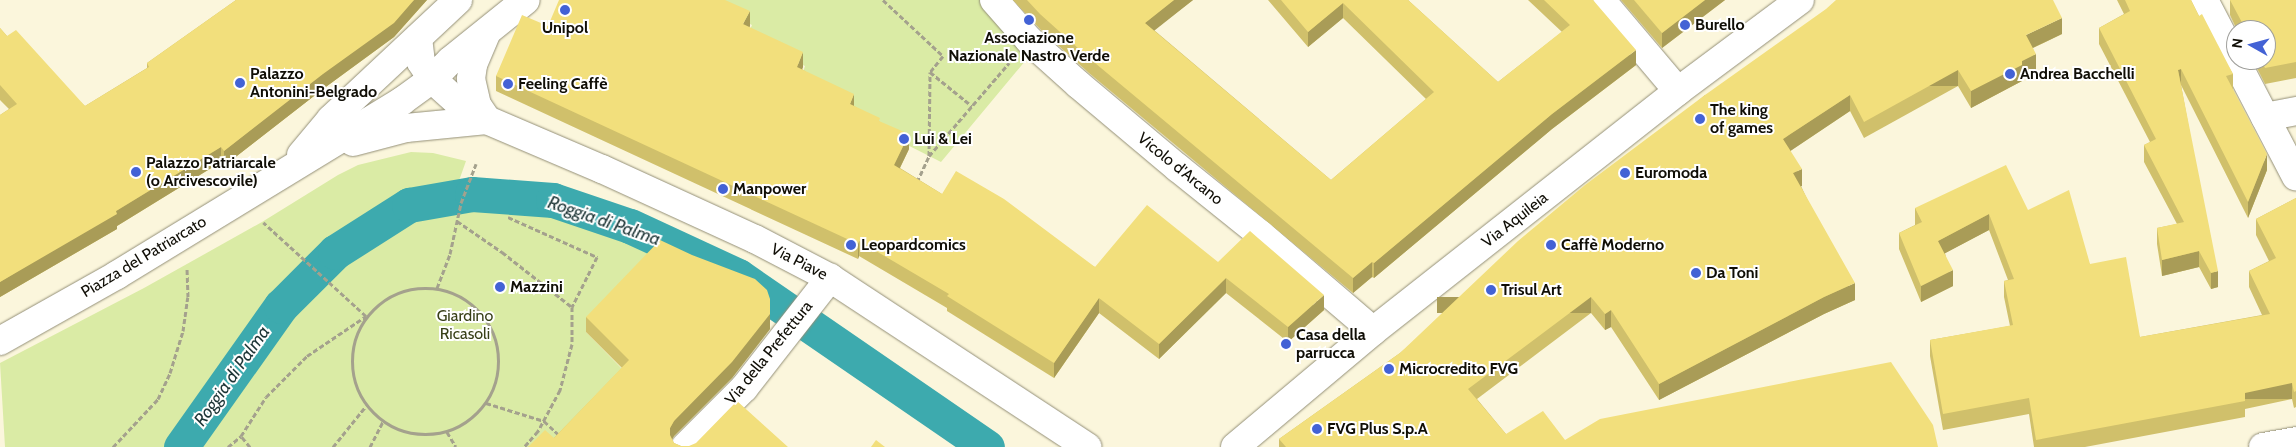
<!DOCTYPE html>
<meta charset="utf-8">
<style>
body{margin:0}
#map{position:relative;width:2296px;height:447px;overflow:hidden;background:#fbf6dc;font-family:Cabin,sans-serif}
div>[style]{position:absolute}
[style*='--x']{left:calc(var(--x)*1px);top:calc(var(--y)*1px);width:calc(var(--w)*1px);rotate:calc(var(--a)*1deg)}
.green>*{inset:0;background:#daeba5}
.canal>*{height:35px;margin:-17.5px;padding:0 17.5px;transform-origin:17.5px;border-radius:17.5px;background:#3daaae}
.path>*{height:3px;margin-top:-1.5px;transform-origin:0;background:repeating-linear-gradient(90deg,#a4a18d 0 5px,transparent 0 7.5px)}
.path>.ring{margin:-1.5px;padding:0;box-sizing:content-box;background:none;border:3px solid #a4a18d;border-radius:50%}
.roads{filter:drop-shadow(0 0 1px #938f77) drop-shadow(0 0 1px #938f77)}
.street>*{height:28px;margin:-14px;padding:0 14px;transform-origin:14px;border-radius:14px;background:#fff}
.secondary>*{height:28px;margin:-14px;padding:0 14px;transform-origin:14px;border-radius:14px;background:#fff}
.wall>*{inset:0;background:#d0c06b}
.shaded-wall>*{inset:0;background:#a99c57;transform-origin:0 0}
.building>*{inset:0;background:#f2df7c}
.dots>*{width:14px;height:14px;translate:-50% -50%;box-sizing:border-box;border:2px solid #fff;border-radius:50%}
span{translate:-50% -50%;white-space:nowrap;text-align:center;line-height:1.15;-webkit-text-stroke:4px #fff;paint-order:stroke}
.poi-label{font-size:16px;color:#100e06;font-weight:700}
.left{translate:0 -50%;text-align:left}
.street-label{font-size:16px;color:#100e06}
.park-label{font-size:16px;color:#384018}
.water-label{font-size:18px;color:#1d3536;font-style:italic}
.north{position:absolute;left:2226px;top:20px;width:50px;height:50px;box-sizing:border-box;background:#fff;border:1px solid #9f9f9b;border-radius:50%;rotate:277deg;font-size:14px;font-weight:700;line-height:20px;text-align:center;color:#100e06}
.north::after{content:'';display:block;margin:auto;width:18px;height:22px;background:#4362d5;clip-path:polygon(50% 0,100% 100%,50% 72%,0 100%)}
</style>
<div id="map">
<div class="green">
<i style="clip-path:polygon(700px 0,984px 0,1031px 54px,941px 162px,854px 118px,800px 81px,805px 66px,746px 39px,752px 25px)"></i>
<i style="clip-path:polygon(411px 152px,433px 153px,466px 161px,455px 192px,408px 198px,327px 249px,309px 264px,273px 305px,175px 447px,5px 447px,0 363px,144px 288px,262px 222px,338px 175px,358px 165px)"></i>
<i style="clip-path:polygon(461px 203px,529px 210px,563px 217px,660px 256px,586px 332px,629px 376px,561px 447px,190px 447px,270px 337px,295px 307px,325px 278px,403px 218px,428px 209px)"></i>
</div>
<div class="canal">
<i style="--x:181;--y:447;--w:173;--a:-54.7"></i>
<i style="--x:281;--y:306;--w:76;--a:-45"></i>
<i style="--x:335;--y:252;--w:88;--a:-32.4"></i>
<i style="--x:409;--y:205;--w:64;--a:-9.9"></i>
<i style="--x:472;--y:194;--w:81;--a:4.2"></i>
<i style="--x:553;--y:200;--w:81;--a:18.7"></i>
<i style="--x:630;--y:226;--w:119;--a:24.8"></i>
<i style="--x:738;--y:276;--w:302;--a:34.5"></i>
</div>
<div class="path">
<i style="--x:883;--y:0;--w:82;--a:43"></i>
<i style="--x:943;--y:56;--w:21;--a:129"></i>
<i style="--x:930;--y:72;--w:54;--a:39"></i>
<i style="--x:929;--y:156;--w:84;--a:-89.3"></i>
<i style="--x:917;--y:182;--w:29;--a:-65"></i>
<i style="--x:929;--y:156;--w:123;--a:-49.3"></i>
<i style="--x:508;--y:217;--w:98;--a:24.2"></i>
<i style="--x:597;--y:257;--w:56;--a:116.6"></i>
<i style="--x:457;--y:221;--w:55;--a:34.6"></i>
<i style="--x:502;--y:252;--w:89;--a:38.2"></i>
<i style="--x:572;--y:307;--w:37;--a:90"></i>
<i style="--x:572;--y:344;--w:48;--a:104.6"></i>
<i style="--x:560;--y:390;--w:47;--a:118.2"></i>
<i style="--x:538;--y:431;--w:21;--a:131"></i>
<i class="ring" style="left:352px;top:288px;width:143px;height:143px"></i>
<i style="--x:437;--y:288;--w:36;--a:-69"></i>
<i style="--x:450;--y:254;--w:52;--a:-77.8"></i>
<i style="--x:461;--y:203;--w:42;--a:-69"></i>
<i style="--x:486;--y:403;--w:61;--a:17.2"></i>
<i style="--x:544;--y:421;--w:22;--a:43"></i>
<i style="--x:447;--y:432;--w:17;--a:59"></i>
<i style="--x:113;--y:447;--w:66;--a:-46.8"></i>
<i style="--x:158;--y:399;--w:29;--a:-65"></i>
<i style="--x:170;--y:373;--w:44;--a:-72.8"></i>
<i style="--x:183;--y:331;--w:34;--a:-82"></i>
<i style="--x:188;--y:297;--w:29;--a:-92"></i>
<i style="--x:228;--y:447;--w:17;--a:-40"></i>
<i style="--x:250;--y:447;--w:14;--a:-129"></i>
<i style="--x:241;--y:436;--w:46;--a:-57.3"></i>
<i style="--x:266;--y:397;--w:58;--a:-45"></i>
<i style="--x:307;--y:356;--w:71;--a:-34.1"></i>
<i style="--x:366;--y:316;--w:139;--a:-137.6"></i>
<i style="--x:333;--y:447;--w:53;--a:-51.2"></i>
<i style="--x:370;--y:447;--w:28;--a:-63"></i>
</div>
<div class="roads">
<div class="street">
<i style="--x:994;--y:0;--w:53;--a:48.8"></i>
<i style="--x:1029;--y:40;--w:67;--a:42"></i>
<i style="--x:1079;--y:85;--w:129;--a:40"></i>
<i style="--x:1178;--y:168;--w:105;--a:38.8"></i>
<i style="--x:1260;--y:234;--w:149;--a:40.6"></i>
<i style="--x:1601;--y:0;--w:119;--a:49.8"></i>
<i style="--x:2204;--y:0;--w:199;--a:62.5"></i>
<i style="--x:2265;--y:117;--w:32;--a:-11"></i>
<i style="--x:685;--y:447;--w:83;--a:-45"></i>
<i style="--x:744;--y:388;--w:140;--a:-52"></i>
<i style="--x:1235;--y:447;--w:180;--a:-40"></i>
<i style="--x:1373;--y:331;--w:388;--a:-38.2"></i>
<i style="--x:1678;--y:91;--w:152;--a:-36.7"></i>
<i style="--x:2263;--y:447;--w:34;--a:-10"></i>
</div>
<div class="secondary">
<i style="--x:486;--y:34;--w:34;--a:113"></i>
<i style="--x:473;--y:65;--w:14;--a:98"></i>
<i style="--x:471;--y:79;--w:27;--a:77"></i>
<i style="--x:477;--y:105;--w:18;--a:56"></i>
<i style="--x:418;--y:38;--w:24;--a:83"></i>
<i style="--x:421;--y:62;--w:20;--a:57"></i>
<i style="--x:432;--y:79;--w:36;--a:42"></i>
<i style="--x:459;--y:103;--w:33;--a:31"></i>
<i style="--x:487;--y:120;--w:125;--a:23.1"></i>
<i style="--x:602;--y:169;--w:168;--a:24.6"></i>
<i style="--x:755;--y:239;--w:85;--a:27.5"></i>
<i style="--x:830;--y:278;--w:308;--a:33.3"></i>
<i style="--x:353;--y:142;--w:55;--a:-14.8"></i>
<i style="--x:406;--y:128;--w:81;--a:-5.6"></i>
<i style="--x:301;--y:155;--w:47;--a:-50.2"></i>
<i style="--x:331;--y:119;--w:174;--a:-43.1"></i>
<i style="--x:0;--y:341;--w:134;--a:-29.4"></i>
<i style="--x:117;--y:275;--w:334;--a:-31.4"></i>
<i style="--x:402;--y:101;--w:37;--a:-36"></i>
<i style="--x:432;--y:79;--w:25;--a:-45"></i>
<i style="--x:450;--y:61;--w:97;--a:-38.8"></i>
</div>
</div>
<div class="wall">
<i style="clip-path:polygon(236px 0,427px 0,394px 37px,323px 89px,224px 166px,221px 162px,117px 226px,117px 229px,0 297px,0 115px,9px 109px,0 100px,0 28px,7px 36px,85px 106px,147px 68px,147px 63px)"></i>
<i style="clip-path:polygon(1013px 0,1193px 0,1154px 30px,1331px 180px,1426px 99px,1343px 18px,1308px 47px,1268px 0,1408px 0,1498px 82px,1562px 32px,1528px 0,1593px 0,1636px 65px,1552px 129px,1374px 278px,1372px 277px,1353px 293px,1089px 73px,1040px 29px)"></i>
<i style="clip-path:polygon(1621px 0,1725px 0,1662px 48px)"></i>
<i style="clip-path:polygon(2117px 0,2191px 0,2199px 16px,2233px 74px,2233px 90px,2267px 170px,2248px 218px,2181px 85px,2218px 287px,2211px 289px,2199px 267px,2162px 276px,2157px 244px,2157px 228px,2177px 224px,2144px 162px,2144px 145px,2150px 142px,2099px 44px,2099px 28px,2124px 14px)"></i>
<i style="clip-path:polygon(2230px 0,2296px 0,2296px 78px,2265px 84px,2253px 60px,2266px 60px,2266px 30px,2237px 30px,2230px 15px)"></i>
<i style="clip-path:polygon(548px 26px,750px 26px,749px 27px,803px 67px,802px 69px,854px 106px,880px 122px,909px 149px,900px 168px,942px 194px,1095px 267px,1218px 262px,1324px 310px,1288px 342px,1226px 293px,1159px 359px,1099px 313px,1054px 378px,947px 311px,947px 308px,859px 256px,858px 259px,496px 91px,496px 76px)"></i>
<i style="clip-path:polygon(2062px 34px,2033px 48px,2036px 70px,2022px 77px,2022px 81px,1971px 108px,1958px 86px,1864px 138px,1850px 111px,1790px 151px,1802px 186px,1801px 186px,1855px 300px,1824px 314px,1659px 400px,1611px 327px,1605px 330px,1591px 313px,1477px 399px,1506px 434px,1565px 440px,1938px 447px,1279px 447px,1279px 439px,1400px 353px,1705px 95px)"></i>
<i style="clip-path:polygon(2296px 198px,2296px 407px,2294px 408px,2292px 399px,2245px 409px,2245px 417px,2085px 447px,2034px 447px,2029px 414px,1943px 430px,1930px 356px,1930px 340px,2010px 326px,2004px 297px,2004px 281px,2008px 280px,1989px 230px,1945px 253px,1953px 286px,1921px 302px,1899px 249px,1899px 233px,1915px 225px,1915px 208px,2028px 210px,2090px 264px,2140px 337px,2262px 315px,2249px 287px,2249px 271px,2269px 261px,2256px 235px,2256px 219px)"></i>
<i style="clip-path:polygon(586px 317px,770px 329px,732px 378px,674px 436px,672px 439px,674px 443px,681px 446px,528px 447px,554px 438px,622px 368px,586px 332px)"></i>
</div>
<div class="shaded-wall">
<i style="clip-path:polygon(414px 0,427px 0,394px 37px,323px 89px,224px 166px,224px 151px)"></i>
<i style="clip-path:polygon(1174px 0,1193px 0,1145px 38px,1145px 23px)"></i>
<i style="clip-path:polygon(1705px 0,1725px 0,1662px 48px,1662px 33px)"></i>
<i style="clip-path:polygon(1343px 3px,1343px 18px,1308px 47px,1308px 32px)"></i>
<i style="clip-path:polygon(750px 11px,750px 26px,743px 39px,743px 24px)"></i>
<i style="clip-path:polygon(2062px 18px,2062px 34px,2026px 51px,2026px 35px)"></i>
<i style="clip-path:polygon(1636px 50px,1636px 65px,1552px 129px,1374px 278px,1374px 263px,1552px 114px)"></i>
<i style="clip-path:polygon(803px 52px,803px 67px,797px 82px,797px 67px)"></i>
<i style="clip-path:polygon(2036px 54px,2036px 70px,2022px 77px,2022px 81px,1971px 108px,1971px 91px,2022px 61px)"></i>
<i style="clip-path:polygon(2181px 69px,2181px 85px,2178px 70px)"></i>
<i style="left:1958px;top:70px;width:16px;height:107px;rotate:90deg"></i>
<i style="clip-path:polygon(854px 94px,854px 109px,850px 104px)"></i>
<i style="clip-path:polygon(1850px 95px,1850px 111px,1783px 156px,1783px 139px)"></i>
<i style="clip-path:polygon(909px 134px,909px 149px,894px 180px,894px 165px)"></i>
<i style="clip-path:polygon(221px 147px,221px 162px,117px 226px,117px 229px,0 297px,0 282px)"></i>
<i style="clip-path:polygon(2267px 154px,2267px 170px,2248px 218px,2248px 202px)"></i>
<i style="clip-path:polygon(1802px 169px,1802px 186px,1793px 189px,1793px 173px)"></i>
<i style="clip-path:polygon(1989px 214px,1989px 230px,1938px 257px,1938px 241px)"></i>
<i style="clip-path:polygon(859px 241px,859px 256px,858px 259px,858px 244px)"></i>
<i style="clip-path:polygon(2199px 251px,2199px 267px,2162px 276px,2162px 260px)"></i>
<i style="clip-path:polygon(1372px 262px,1372px 277px,1353px 293px,1353px 278px)"></i>
<i style="clip-path:polygon(1953px 270px,1953px 286px,1921px 302px,1921px 286px)"></i>
<i style="clip-path:polygon(2218px 271px,2218px 287px,2211px 289px,2211px 273px)"></i>
<i style="clip-path:polygon(1226px 278px,1226px 293px,1159px 359px,1159px 344px)"></i>
<i style="clip-path:polygon(1855px 283px,1855px 300px,1824px 314px,1659px 400px,1659px 384px,1824px 297px)"></i>
<i style="clip-path:polygon(1324px 295px,1324px 310px,1288px 342px,1288px 327px)"></i>
<i style="left:1591px;top:297px;width:16px;height:154px;rotate:90deg"></i>
<i style="clip-path:polygon(1099px 298px,1099px 313px,1054px 378px,1054px 363px)"></i>
<i style="clip-path:polygon(770px 299px,770px 329px,732px 378px,674px 436px,670px 443px,670px 428px,674px 421px)"></i>
<i style="clip-path:polygon(1611px 310px,1611px 327px,1605px 330px,1605px 314px)"></i>
<i style="left:2292px;top:383px;width:16px;height:48px;rotate:90deg"></i>
</div>
<div class="building">
<i style="clip-path:polygon(236px 0,414px 0,394px 23px,323px 74px,224px 151px,221px 147px,116px 211px,117px 214px,0 282px,0 115px,17px 104px,0 85px,0 28px,7px 36px,16px 30px,85px 106px,149px 67px,147px 63px)"></i>
<i style="clip-path:polygon(559px 0,725px 0,750px 11px,743px 24px,803px 52px,797px 67px,854px 94px,850px 104px,880px 118px,879px 121px,909px 134px,894px 165px,942px 194px,956px 171px,1004px 199px,1095px 267px,1147px 205px,1218px 262px,1250px 231px,1324px 295px,1288px 327px,1226px 278px,1159px 344px,1099px 298px,1054px 363px,947px 296px,949px 294px,859px 241px,858px 244px,496px 76px,522px 15px,548px 26px)"></i>
<i style="clip-path:polygon(1027px 0,1174px 0,1145px 23px,1331px 180px,1434px 92px,1343px 3px,1308px 32px,1281px 0,1408px 0,1498px 82px,1570px 25px,1544px 0,1593px 0,1636px 50px,1552px 114px,1374px 263px,1372px 262px,1353px 278px,1089px 58px,1040px 14px)"></i>
<i style="clip-path:polygon(1634px 0,1705px 0,1662px 33px)"></i>
<i style="clip-path:polygon(1836px 0,2053px 0,2062px 18px,2026px 35px,2036px 54px,2022px 61px,2022px 65px,1971px 91px,1958px 70px,1864px 122px,1850px 95px,1783px 139px,1802px 169px,1793px 173px,1855px 283px,1824px 297px,1659px 384px,1611px 310px,1605px 314px,1591px 297px,1468px 389px,1506px 434px,1543px 411px,1565px 440px,1600px 419px,1891px 362px,1933px 425px,1938px 447px,1286px 447px,1279px 439px,1400px 353px,1518px 241px,1585px 185px,1705px 95px,1826px 9px)"></i>
<i style="clip-path:polygon(2125px 0,2191px 0,2199px 16px,2202px 14px,2233px 74px,2226px 76px,2267px 154px,2248px 202px,2181px 69px,2178px 70px,2218px 271px,2211px 273px,2199px 251px,2162px 260px,2157px 228px,2184px 222px,2144px 145px,2156px 139px,2099px 28px,2130px 11px)"></i>
<i style="clip-path:polygon(2230px 0,2296px 0,2296px 62px,2265px 68px,2261px 60px,2266px 60px,2266px 30px,2246px 30px)"></i>
<i style="clip-path:polygon(2006px 165px,2028px 210px,2069px 190px,2090px 264px,2126px 257px,2140px 337px,2270px 314px,2249px 271px,2276px 258px,2256px 219px,2296px 198px,2296px 391px,2294px 392px,2292px 383px,2245px 393px,2245px 401px,2036px 440px,2029px 398px,1943px 414px,1930px 340px,2013px 325px,2004px 281px,2014px 279px,1989px 214px,1938px 241px,1953px 270px,1921px 286px,1899px 233px,1922px 222px,1915px 208px)"></i>
<i style="clip-path:polygon(660px 240px,692px 255px,755px 279px,767px 290px,770px 299px,770px 314px,732px 362px,674px 421px,670px 428px,670px 435px,674px 443px,681px 446px,689px 446px,696px 443px,737px 401px,788px 447px,528px 447px,545px 430px,554px 438px,629px 360px,586px 317px)"></i>
<i style="clip-path:polygon(876px 440px,885px 447px,871px 447px)"></i>
</div>
<div class="dots">
<i style="left:565px;top:10px;background:#4362d5"></i>
<i style="left:1029px;top:20px;background:#4362d5"></i>
<i style="left:1685px;top:25px;background:#4362d5"></i>
<i style="left:2010px;top:74px;background:#4362d5"></i>
<i style="left:240px;top:83px;background:#4362d5"></i>
<i style="left:508px;top:84px;background:#4362d5"></i>
<i style="left:1700px;top:119px;background:#4362d5"></i>
<i style="left:904px;top:139px;background:#4362d5"></i>
<i style="left:136px;top:172px;background:#4362d5"></i>
<i style="left:1625px;top:173px;background:#4362d5"></i>
<i style="left:723px;top:189px;background:#4362d5"></i>
<i style="left:851px;top:245px;background:#4362d5"></i>
<i style="left:1551px;top:245px;background:#4362d5"></i>
<i style="left:1696px;top:273px;background:#4362d5"></i>
<i style="left:500px;top:287px;background:#4362d5"></i>
<i style="left:1491px;top:290px;background:#4362d5"></i>
<i style="left:1286px;top:344px;background:#4362d5"></i>
<i style="left:1389px;top:369px;background:#4362d5"></i>
<i style="left:1317px;top:429px;background:#4362d5"></i>
</div>
<div class="poi-label">
<span class="left" style="left:1695px;top:25px">Burello</span>
<span style="left:565px;top:28px">Unipol</span>
<span style="left:1029px;top:47px">Associazione<br>Nazionale Nastro Verde</span>
<span class="left" style="left:250px;top:83px">Palazzo<br>Antonini-Belgrado</span>
<span class="left" style="left:2020px;top:74px">Andrea Bacchelli</span>
<span class="left" style="left:518px;top:84px">Feeling Caffè</span>
<span class="left" style="left:1710px;top:119px">The king<br>of games</span>
<span class="left" style="left:914px;top:139px">Lui &amp; Lei</span>
<span class="left" style="left:146px;top:172px">Palazzo Patriarcale<br>(o Arcivescovile)</span>
<span class="left" style="left:1635px;top:173px">Euromoda</span>
<span class="left" style="left:733px;top:189px">Manpower</span>
<span class="left" style="left:861px;top:245px">Leopardcomics</span>
<span class="left" style="left:1561px;top:245px">Caffè Moderno</span>
<span class="left" style="left:1706px;top:273px">Da Toni</span>
<span class="left" style="left:510px;top:287px">Mazzini</span>
<span class="left" style="left:1501px;top:290px">Trisul Art</span>
<span class="left" style="left:1296px;top:344px">Casa della<br>parrucca</span>
<span class="left" style="left:1399px;top:369px">Microcredito FVG</span>
<span class="left" style="left:1327px;top:429px">FVG Plus S.p.A</span>
</div>
<div class="street-label">
<span style="left:1180px;top:169px;rotate:39deg">Vicolo d'Arcano</span>
<span style="left:1515px;top:220px;rotate:-38deg">Via Aquileia</span>
<span style="left:144px;top:257px;rotate:-31deg">Piazza del Patriarcato</span>
<span style="left:799px;top:262px;rotate:27deg">Via Piave</span>
<span style="left:769px;top:353px;rotate:-51deg">Via della Prefettura</span>
</div>
<div class="park-label">
<span style="left:465px;top:325px">Giardino<br>Ricasoli</span>
</div>
<div class="water-label">
<span style="left:604px;top:221px;rotate:19deg">Roggia di Palma</span>
<span style="left:232px;top:376px;rotate:-55deg">Roggia di Palma</span>
</div>
<div class="north">N</div>
</div>
